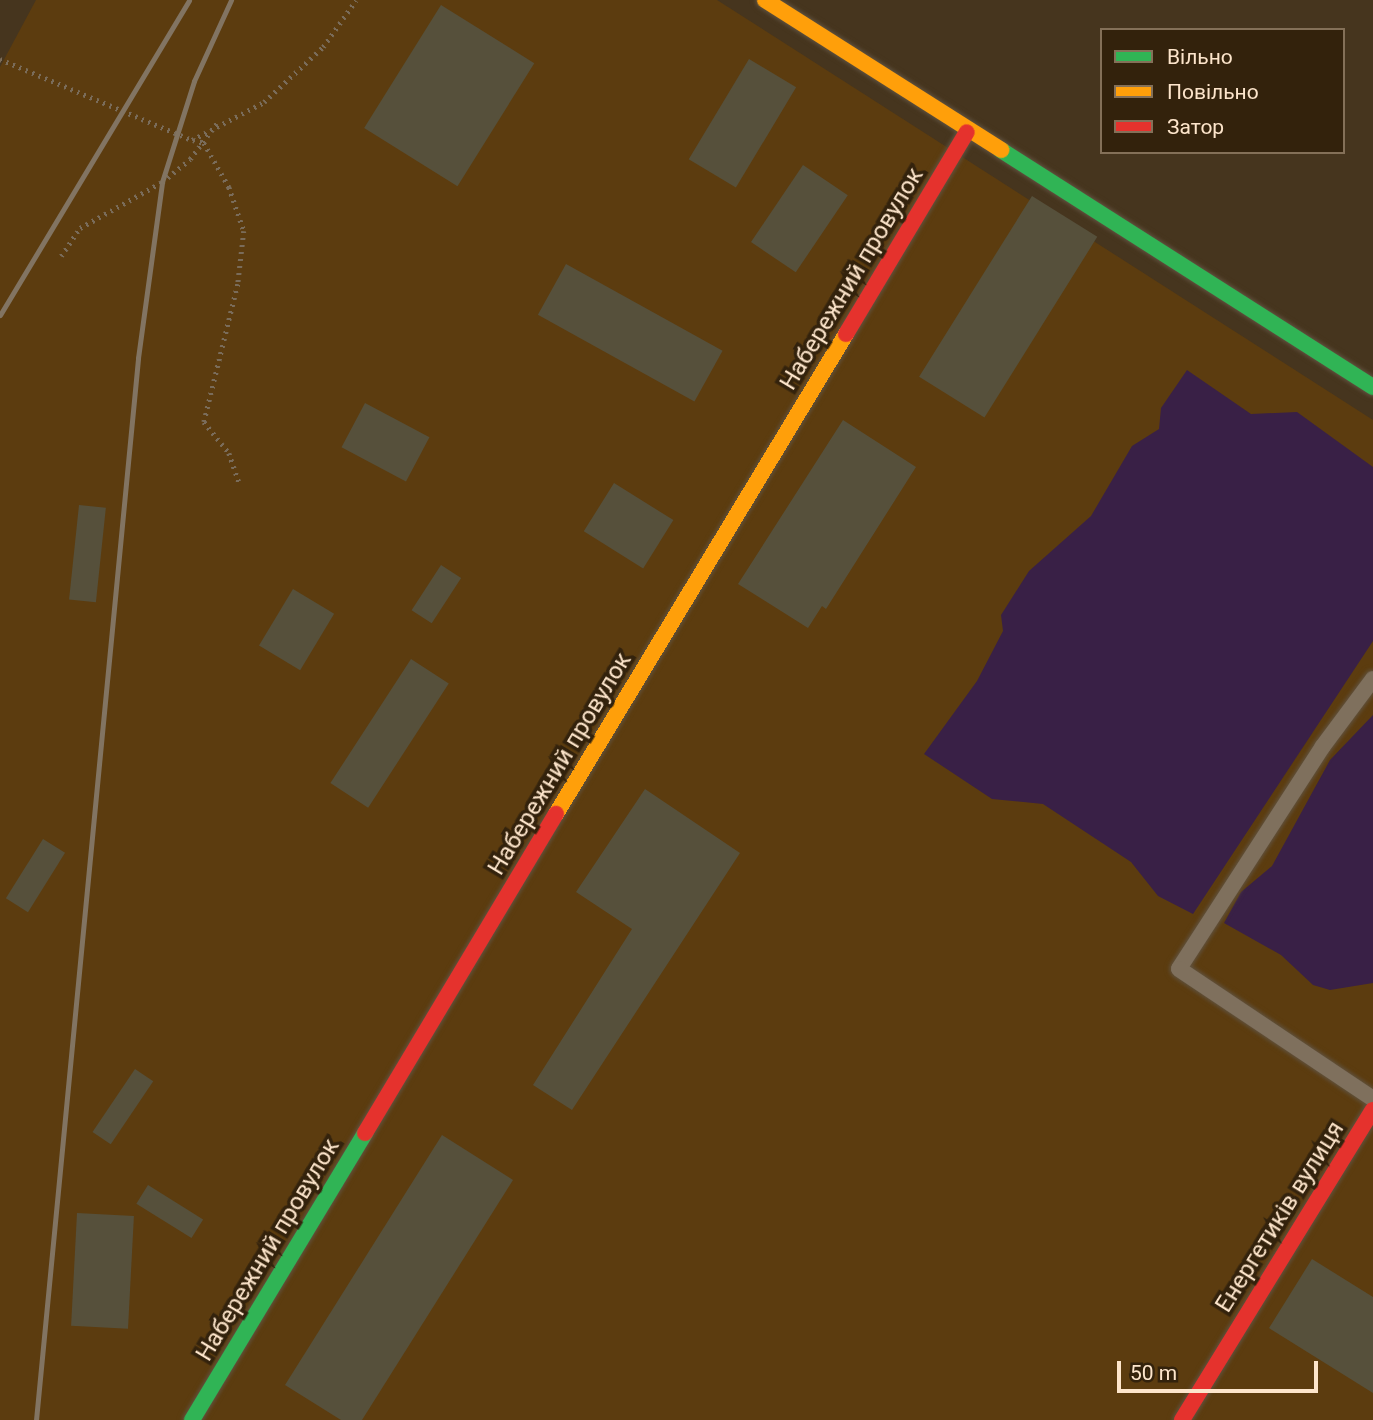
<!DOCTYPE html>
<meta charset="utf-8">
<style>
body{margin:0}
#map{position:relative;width:1373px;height:1420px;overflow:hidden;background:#46351e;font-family:Roboto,sans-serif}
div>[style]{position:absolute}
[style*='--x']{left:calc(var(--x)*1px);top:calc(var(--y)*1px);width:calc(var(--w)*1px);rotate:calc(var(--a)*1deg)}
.built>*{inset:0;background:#5c3c0f}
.water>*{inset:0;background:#392046}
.building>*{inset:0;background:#56503b;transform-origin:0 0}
.path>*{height:4.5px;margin-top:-2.25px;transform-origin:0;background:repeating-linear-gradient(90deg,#7a6c5a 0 2px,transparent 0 7px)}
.roads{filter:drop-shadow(0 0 2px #60523f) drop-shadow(0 0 2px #60523f)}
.lane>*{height:16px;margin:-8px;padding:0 8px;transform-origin:8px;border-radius:8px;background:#7f705d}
.fast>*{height:16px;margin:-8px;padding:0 8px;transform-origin:8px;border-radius:8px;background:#30b455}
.slow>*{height:16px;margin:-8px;padding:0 8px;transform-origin:8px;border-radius:8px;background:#ff9f0a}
.jam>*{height:16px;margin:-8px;padding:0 8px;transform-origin:8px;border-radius:8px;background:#e5322d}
.rail>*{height:5px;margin:-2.5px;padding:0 2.5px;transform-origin:2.5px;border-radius:2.5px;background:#827462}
span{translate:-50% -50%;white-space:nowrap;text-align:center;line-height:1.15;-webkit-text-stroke:7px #33220c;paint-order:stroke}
.street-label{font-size:24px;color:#fde5cb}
.legend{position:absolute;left:1100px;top:28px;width:245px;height:126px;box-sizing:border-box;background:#33220c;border:2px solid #847058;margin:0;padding:9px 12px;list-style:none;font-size:21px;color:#fde5cb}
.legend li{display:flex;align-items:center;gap:14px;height:35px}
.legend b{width:35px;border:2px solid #847058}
.scale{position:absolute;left:1117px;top:1361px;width:201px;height:32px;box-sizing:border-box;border:4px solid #fde5cb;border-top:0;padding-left:9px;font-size:21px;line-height:24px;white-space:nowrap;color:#fde5cb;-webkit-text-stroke:5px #33220c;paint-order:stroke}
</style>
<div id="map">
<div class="built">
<i style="clip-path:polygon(36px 0,717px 0,1373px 420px,1373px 1420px,0 1420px,0 67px)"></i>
</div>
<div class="water">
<i style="clip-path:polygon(1187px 370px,1251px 414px,1297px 412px,1373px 467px,1373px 641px,1193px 914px,1158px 896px,1131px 862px,1043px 804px,992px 799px,924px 754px,977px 681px,1003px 631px,1001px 615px,1029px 571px,1091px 516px,1132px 446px,1159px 429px,1161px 408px)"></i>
<i style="clip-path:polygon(1373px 715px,1373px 983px,1330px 990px,1313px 985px,1281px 955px,1224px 923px,1241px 892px,1272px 866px,1330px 760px)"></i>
</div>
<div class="building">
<i style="left:441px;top:5px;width:110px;height:145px;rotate:32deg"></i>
<i style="left:749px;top:59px;width:55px;height:117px;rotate:31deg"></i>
<i style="left:803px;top:165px;width:54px;height:93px;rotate:34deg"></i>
<i style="left:1032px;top:196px;width:77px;height:213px;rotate:32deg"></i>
<i style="left:566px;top:264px;width:179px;height:58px;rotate:29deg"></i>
<i style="left:365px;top:403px;width:73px;height:50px;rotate:28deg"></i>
<i style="clip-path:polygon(843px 420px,916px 467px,826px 609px,822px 606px,808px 628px,738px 584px)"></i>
<i style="left:614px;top:483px;width:70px;height:57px;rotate:32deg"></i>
<i style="left:79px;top:505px;width:27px;height:95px;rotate:6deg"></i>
<i style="left:441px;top:565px;width:24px;height:54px;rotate:33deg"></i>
<i style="left:293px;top:589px;width:48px;height:66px;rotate:31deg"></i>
<i style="left:411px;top:659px;width:45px;height:148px;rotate:33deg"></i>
<i style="clip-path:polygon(645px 789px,740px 853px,572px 1110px,533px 1085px,632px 929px,576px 892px)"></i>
<i style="left:43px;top:839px;width:26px;height:70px;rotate:32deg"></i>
<i style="left:135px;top:1069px;width:22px;height:76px;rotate:34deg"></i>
<i style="clip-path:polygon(442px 1135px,513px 1180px,362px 1420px,341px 1420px,285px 1385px)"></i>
<i style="left:148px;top:1185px;width:65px;height:22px;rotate:32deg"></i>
<i style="left:77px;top:1213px;width:57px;height:113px;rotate:3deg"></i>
<i style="clip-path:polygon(1312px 1259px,1373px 1297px,1373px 1393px,1269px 1328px)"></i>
</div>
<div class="path">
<i style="--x:0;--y:59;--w:208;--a:22.9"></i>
<i style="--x:192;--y:140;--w:81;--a:-27.8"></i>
<i style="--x:264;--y:102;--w:81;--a:-43"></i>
<i style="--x:323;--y:47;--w:57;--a:-54.9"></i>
<i style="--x:193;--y:140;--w:11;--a:15"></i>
<i style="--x:204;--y:143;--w:51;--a:60.4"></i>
<i style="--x:229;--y:187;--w:46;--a:71.2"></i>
<i style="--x:244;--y:231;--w:53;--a:96.5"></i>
<i style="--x:238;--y:284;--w:142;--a:103.8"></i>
<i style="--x:204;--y:422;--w:40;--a:51"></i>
<i style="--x:229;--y:453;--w:34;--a:71"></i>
<i style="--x:61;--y:256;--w:34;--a:-56"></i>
<i style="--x:80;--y:228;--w:94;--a:-29.3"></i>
<i style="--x:162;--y:182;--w:36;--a:-39"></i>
<i style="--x:190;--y:159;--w:45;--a:-53.1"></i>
</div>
<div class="roads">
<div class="lane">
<i style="--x:1373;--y:679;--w:84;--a:126.7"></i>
<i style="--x:1323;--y:746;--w:265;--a:122.9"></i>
<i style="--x:1179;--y:969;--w:234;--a:33.8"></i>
</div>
<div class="fast">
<i style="--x:1001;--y:150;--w:441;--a:32.5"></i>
<i style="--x:192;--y:1420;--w:335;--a:-58.9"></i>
</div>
<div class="slow">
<i style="--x:765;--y:0;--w:280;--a:32.4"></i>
<i style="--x:556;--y:814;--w:561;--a:-58.86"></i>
</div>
<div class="jam">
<i style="--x:846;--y:334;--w:235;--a:-59.1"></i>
<i style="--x:365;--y:1133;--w:372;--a:-59.1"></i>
<i style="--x:1182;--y:1420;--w:364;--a:-58.4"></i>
</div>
</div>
<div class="rail">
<i style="--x:0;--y:315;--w:367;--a:-59"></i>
<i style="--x:36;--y:1420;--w:1067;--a:-84.51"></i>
<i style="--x:138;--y:358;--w:178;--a:-82.2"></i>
<i style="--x:162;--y:182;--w:106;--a:-72.4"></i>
<i style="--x:194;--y:81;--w:89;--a:-65.4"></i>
</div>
<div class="street-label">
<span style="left:852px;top:279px;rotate:-59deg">Набережний провулок</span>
<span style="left:560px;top:764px;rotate:-59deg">Набережний провулок</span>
<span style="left:1280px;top:1217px;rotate:-58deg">Енергетиків вулиця</span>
<span style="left:268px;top:1250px;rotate:-59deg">Набережний провулок</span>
</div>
<ul class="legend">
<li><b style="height:9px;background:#30b455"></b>Вільно</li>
<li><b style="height:9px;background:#ff9f0a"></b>Повільно</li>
<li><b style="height:9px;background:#e5322d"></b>Затор</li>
</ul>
<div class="scale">50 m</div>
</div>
